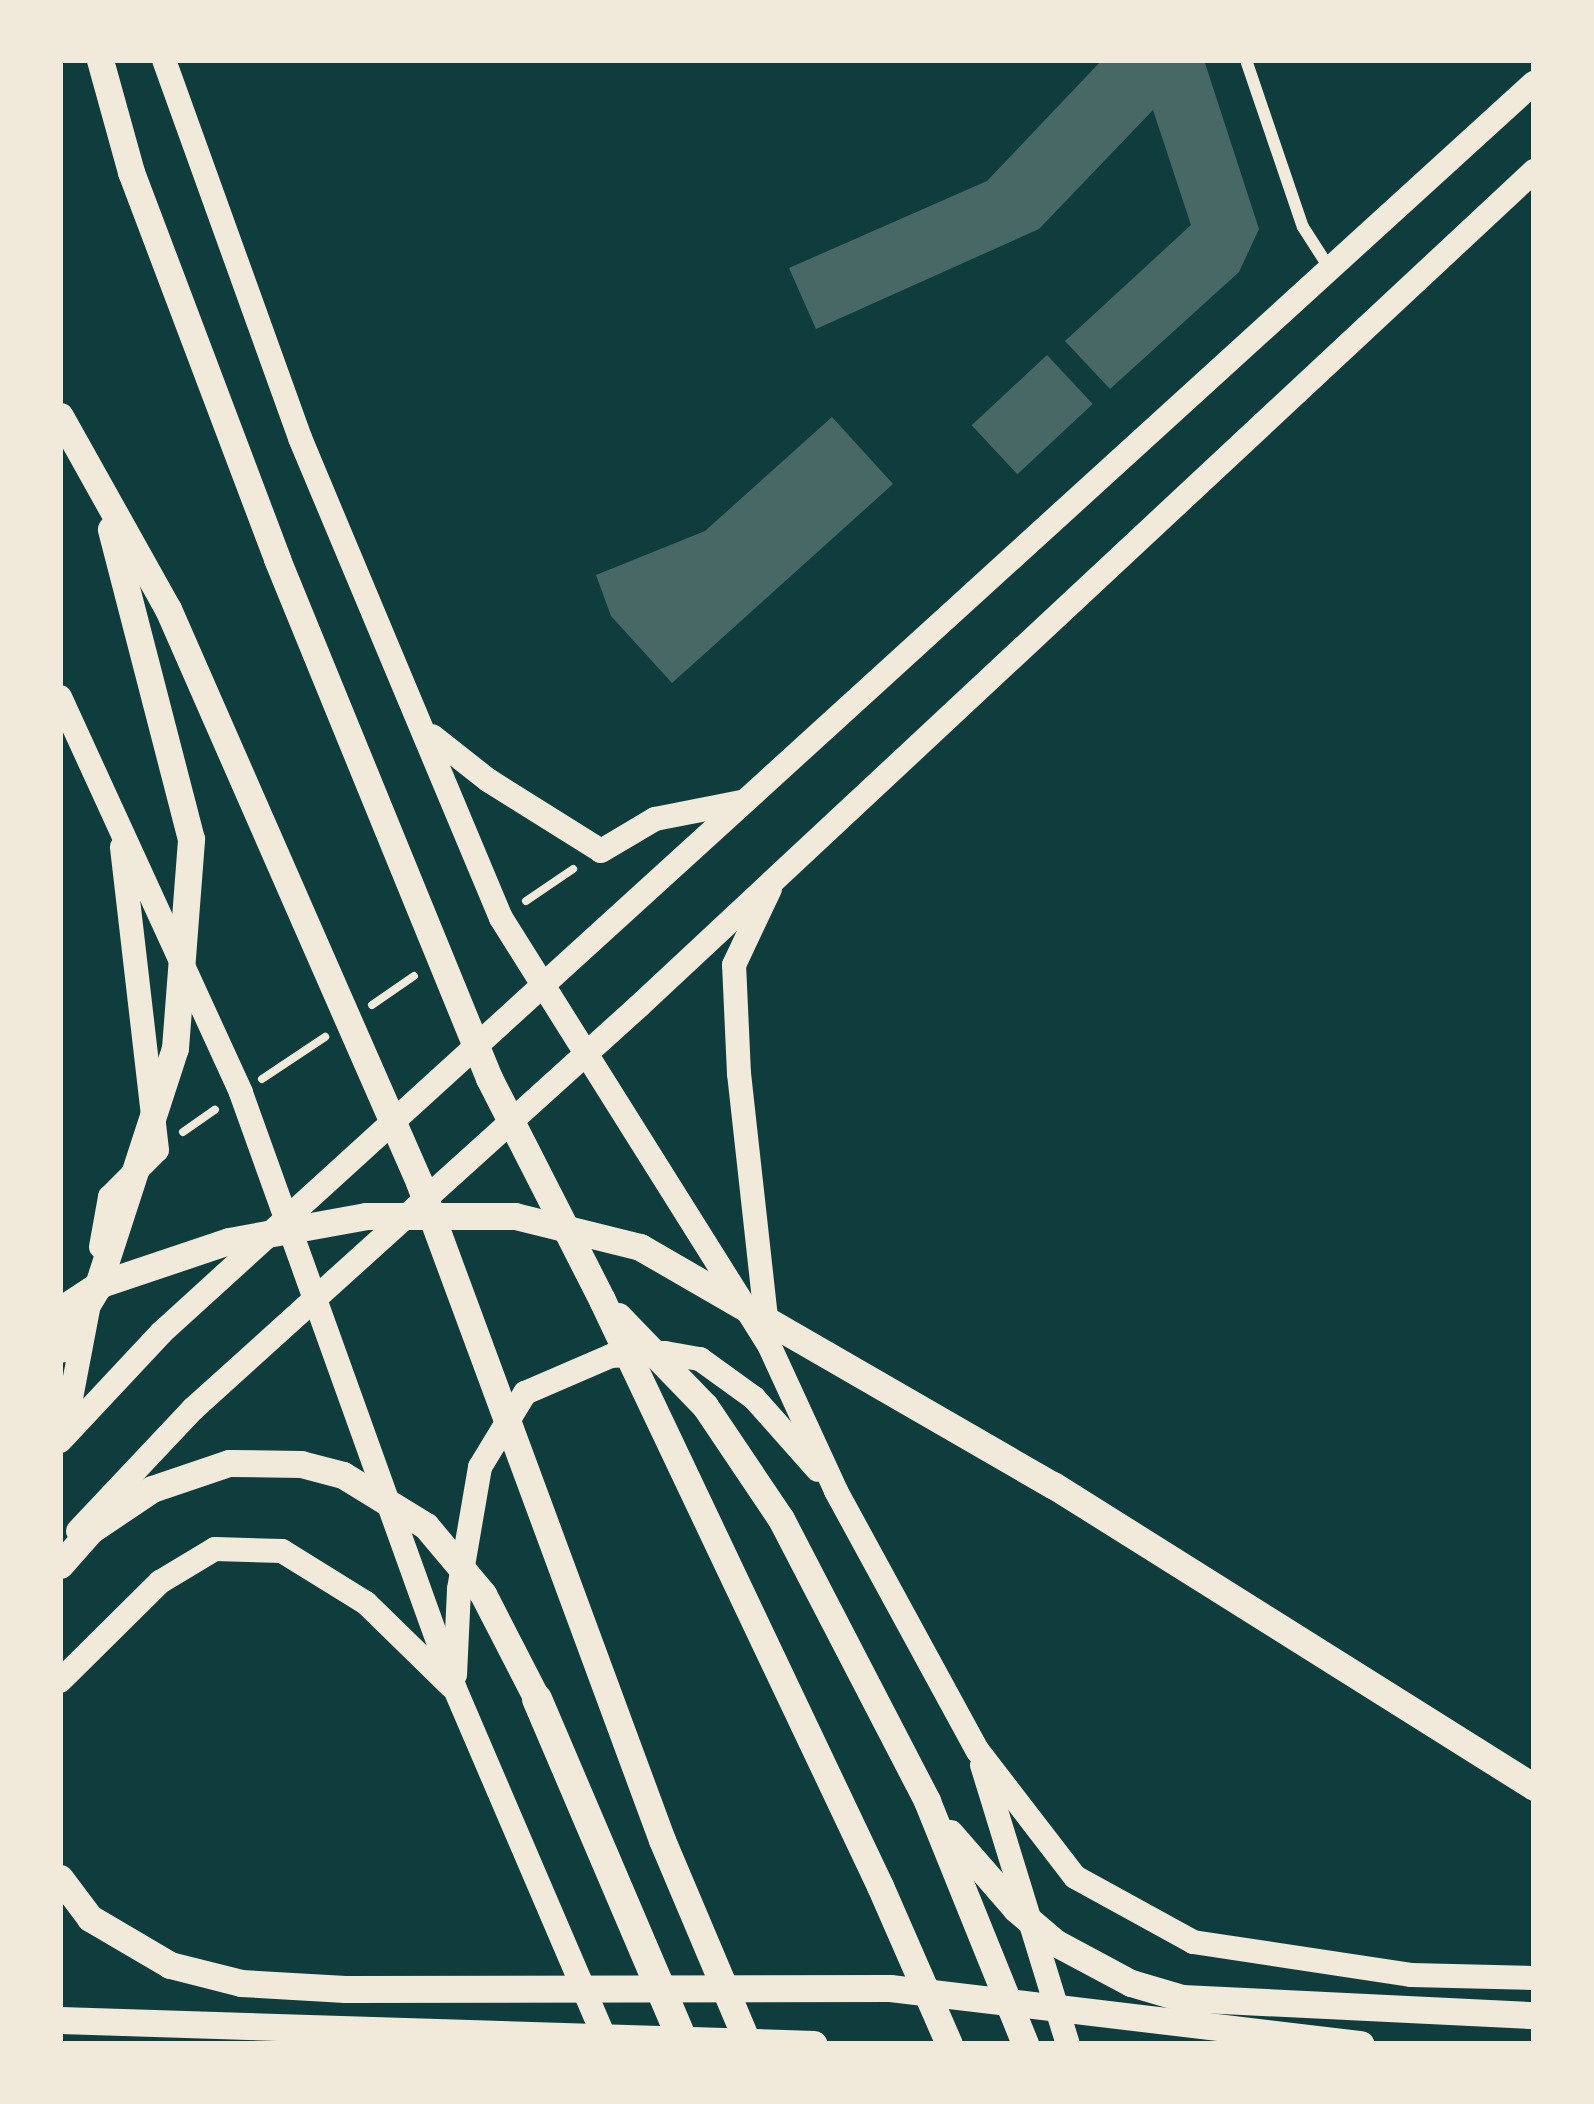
<!DOCTYPE html>
<style>
body{margin:0}
#map{position:relative;width:1594px;height:2104px;overflow:hidden;background:#0f3d3e;font-family:Merriweather,serif}
div>[style]{position:absolute}
[style*='--x']{left:calc(var(--x)*1px);top:calc(var(--y)*1px);width:calc(var(--w)*1px);rotate:calc(var(--a)*1deg)}
.building>*{inset:0;background:#486865;transform-origin:0 0}
.path>*{height:8px;margin:-4px;padding:0 4px;transform-origin:4px;border-radius:4px;background:#f1e9da}
.minor>*{height:12px;margin:-6px;padding:0 6px;transform-origin:6px;border-radius:6px;background:#f1e9da}
.secondary>*{height:24px;margin:-12px;padding:0 12px;transform-origin:12px;border-radius:12px;background:#f1e9da}
.trunk>*{height:27px;margin:-13.5px;padding:0 13.5px;transform-origin:13.5px;border-radius:13.5px;background:#f1e9da}
.motorway>*{height:30px;margin:-15px;padding:0 15px;transform-origin:15px;border-radius:15px;background:#f1e9da}
span{translate:-50% -50%;white-space:nowrap;text-align:center;line-height:1.15;-webkit-text-stroke:10px #f1e9da;paint-order:stroke}
.frame{position:absolute;inset:0;border:63px solid #f1e9da;pointer-events:none}
</style>
<div id="map">
<div class="building">
<i style="clip-path:polygon(1102px 60px,1204px 60px,1259px 229px,1239px 272px,1110px 389px,1065px 341px,1191px 225px,1153px 110px,1039px 229px,816px 329px,789px 268px,987px 181px)"></i>
<i style="left:1047px;top:355px;width:67px;height:103px;rotate:47deg"></i>
<i style="clip-path:polygon(832px 417px,893px 484px,672px 683px,611px 616px,596px 575px,705px 531px)"></i>
</div>
<div class="path">
<i style="--x:526;--y:901;--w:57;--a:-34.2"></i>
<i style="--x:372;--y:1005;--w:51;--a:-34.6"></i>
<i style="--x:262;--y:1079;--w:76;--a:-33.7"></i>
<i style="--x:183;--y:1132;--w:39;--a:-35"></i>
</div>
<div class="minor">
<i style="--x:1246;--y:60;--w:176;--a:71.2"></i>
<i style="--x:1303;--y:227;--w:50;--a:57.3"></i>
</div>
<div class="secondary">
<i style="--x:164;--y:60;--w:402;--a:70.2"></i>
<i style="--x:300;--y:438;--w:520;--a:67.28"></i>
<i style="--x:501;--y:918;--w:504;--a:57.89"></i>
<i style="--x:769;--y:1345;--w:161;--a:65.3"></i>
<i style="--x:836;--y:1491;--w:296;--a:61.4"></i>
<i style="--x:978;--y:1751;--w:159;--a:52.4"></i>
<i style="--x:1075;--y:1877;--w:135;--a:28.8"></i>
<i style="--x:1193;--y:1942;--w:220;--a:8.6"></i>
<i style="--x:1411;--y:1975;--w:123;--a:1.4"></i>
<i style="--x:60;--y:697;--w:435;--a:65.4"></i>
<i style="--x:241;--y:1093;--w:633;--a:70.25"></i>
<i style="--x:455;--y:1689;--w:386;--a:66.8"></i>
<i style="--x:432;--y:736;--w:71;--a:38.2"></i>
<i style="--x:488;--y:780;--w:133;--a:32.1"></i>
<i style="--x:601;--y:851;--w:63;--a:-30.7"></i>
<i style="--x:655;--y:819;--w:89;--a:-11.1"></i>
<i style="--x:101;--y:1247;--w:51;--a:-79.8"></i>
<i style="--x:110;--y:1197;--w:66;--a:-45"></i>
<i style="--x:157;--y:1150;--w:305;--a:-96.6"></i>
<i style="--x:768;--y:1336;--w:264;--a:-96.3"></i>
<i style="--x:739;--y:1074;--w:109;--a:-92.6"></i>
<i style="--x:734;--y:965;--w:84;--a:-64.7"></i>
<i style="--x:64;--y:1435;--w:133;--a:-79.2"></i>
<i style="--x:60;--y:1441;--w:148;--a:-46.9"></i>
<i style="--x:161;--y:1333;--w:1857;--a:-42.32"></i>
<i style="--x:78;--y:1531;--w:168;--a:-46.7"></i>
<i style="--x:193;--y:1409;--w:601;--a:-42.1"></i>
<i style="--x:639;--y:1006;--w:1224;--a:-43.01"></i>
<i style="--x:455;--y:1675;--w:86;--a:-87.3"></i>
<i style="--x:459;--y:1589;--w:124;--a:-80.2"></i>
<i style="--x:480;--y:1467;--w:87;--a:-58.7"></i>
<i style="--x:525;--y:1393;--w:94;--a:-23.3"></i>
<i style="--x:611;--y:1356;--w:54;--a:-3.2"></i>
<i style="--x:665;--y:1353;--w:36;--a:10"></i>
<i style="--x:700;--y:1359;--w:67;--a:35.8"></i>
<i style="--x:754;--y:1398;--w:96;--a:48.4"></i>
<i style="--x:60;--y:1681;--w:141;--a:-44.7"></i>
<i style="--x:160;--y:1582;--w:64;--a:-31"></i>
<i style="--x:215;--y:1549;--w:67;--a:1.7"></i>
<i style="--x:282;--y:1551;--w:99;--a:31.8"></i>
<i style="--x:366;--y:1603;--w:119;--a:44.3"></i>
<i style="--x:982;--y:1765;--w:292;--a:72.9"></i>
</div>
<div class="trunk">
<i style="--x:100;--y:60;--w:116;--a:74.5"></i>
<i style="--x:131;--y:172;--w:414;--a:69.3"></i>
<i style="--x:277;--y:559;--w:561;--a:67.78"></i>
<i style="--x:489;--y:1078;--w:249;--a:63"></i>
<i style="--x:602;--y:1300;--w:649;--a:64.62"></i>
<i style="--x:880;--y:1886;--w:172;--a:66.4"></i>
<i style="--x:60;--y:416;--w:221;--a:60.8"></i>
<i style="--x:168;--y:609;--w:626;--a:66.34"></i>
<i style="--x:419;--y:1182;--w:701;--a:69.73"></i>
<i style="--x:662;--y:1840;--w:221;--a:67.1"></i>
<i style="--x:60;--y:1310;--w:45;--a:-33.3"></i>
<i style="--x:98;--y:1285;--w:138;--a:-18.6"></i>
<i style="--x:229;--y:1241;--w:139;--a:-10.3"></i>
<i style="--x:366;--y:1216;--w:149;--a:0"></i>
<i style="--x:515;--y:1216;--w:129;--a:13.9"></i>
<i style="--x:640;--y:1247;--w:477;--a:30"></i>
<i style="--x:1053;--y:1485;--w:568;--a:32.12"></i>
<i style="--x:618;--y:1316;--w:125;--a:46"></i>
<i style="--x:705;--y:1406;--w:136;--a:56.1"></i>
<i style="--x:781;--y:1519;--w:318;--a:62.6"></i>
<i style="--x:927;--y:1801;--w:262;--a:68"></i>
<i style="--x:60;--y:1349;--w:71;--a:-58.8"></i>
<i style="--x:97;--y:1288;--w:252;--a:-72"></i>
<i style="--x:175;--y:1048;--w:210;--a:-85.6"></i>
<i style="--x:191;--y:839;--w:320;--a:-104.5"></i>
<i style="--x:60;--y:1565;--w:47;--a:-48.5"></i>
<i style="--x:91;--y:1530;--w:73;--a:-33.9"></i>
<i style="--x:152;--y:1489;--w:81;--a:-18.7"></i>
<i style="--x:229;--y:1463;--w:72;--a:0.8"></i>
<i style="--x:301;--y:1464;--w:43;--a:14.7"></i>
<i style="--x:343;--y:1475;--w:97;--a:31.6"></i>
<i style="--x:426;--y:1526;--w:89;--a:50"></i>
<i style="--x:483;--y:1594;--w:118;--a:62.8"></i>
<i style="--x:950;--y:1833;--w:101;--a:49"></i>
<i style="--x:1016;--y:1909;--w:52;--a:40.4"></i>
<i style="--x:1056;--y:1943;--w:85;--a:28.1"></i>
<i style="--x:1131;--y:1983;--w:53;--a:16.4"></i>
<i style="--x:1182;--y:1998;--w:352;--a:2.8"></i>
<i style="--x:60;--y:1878;--w:50;--a:53.1"></i>
<i style="--x:90;--y:1918;--w:93;--a:30.4"></i>
<i style="--x:170;--y:1965;--w:73;--a:14.2"></i>
<i style="--x:241;--y:1983;--w:104;--a:3.3"></i>
<i style="--x:345;--y:1989;--w:545;--a:-0.11"></i>
<i style="--x:890;--y:1988;--w:474;--a:6.8"></i>
<i style="--x:60;--y:2020;--w:754;--a:1.82"></i>
</div>
<div class="motorway">
<i style="--x:537;--y:1699;--w:375;--a:66.9"></i>
</div>
<div class="frame"></div>
</div>
